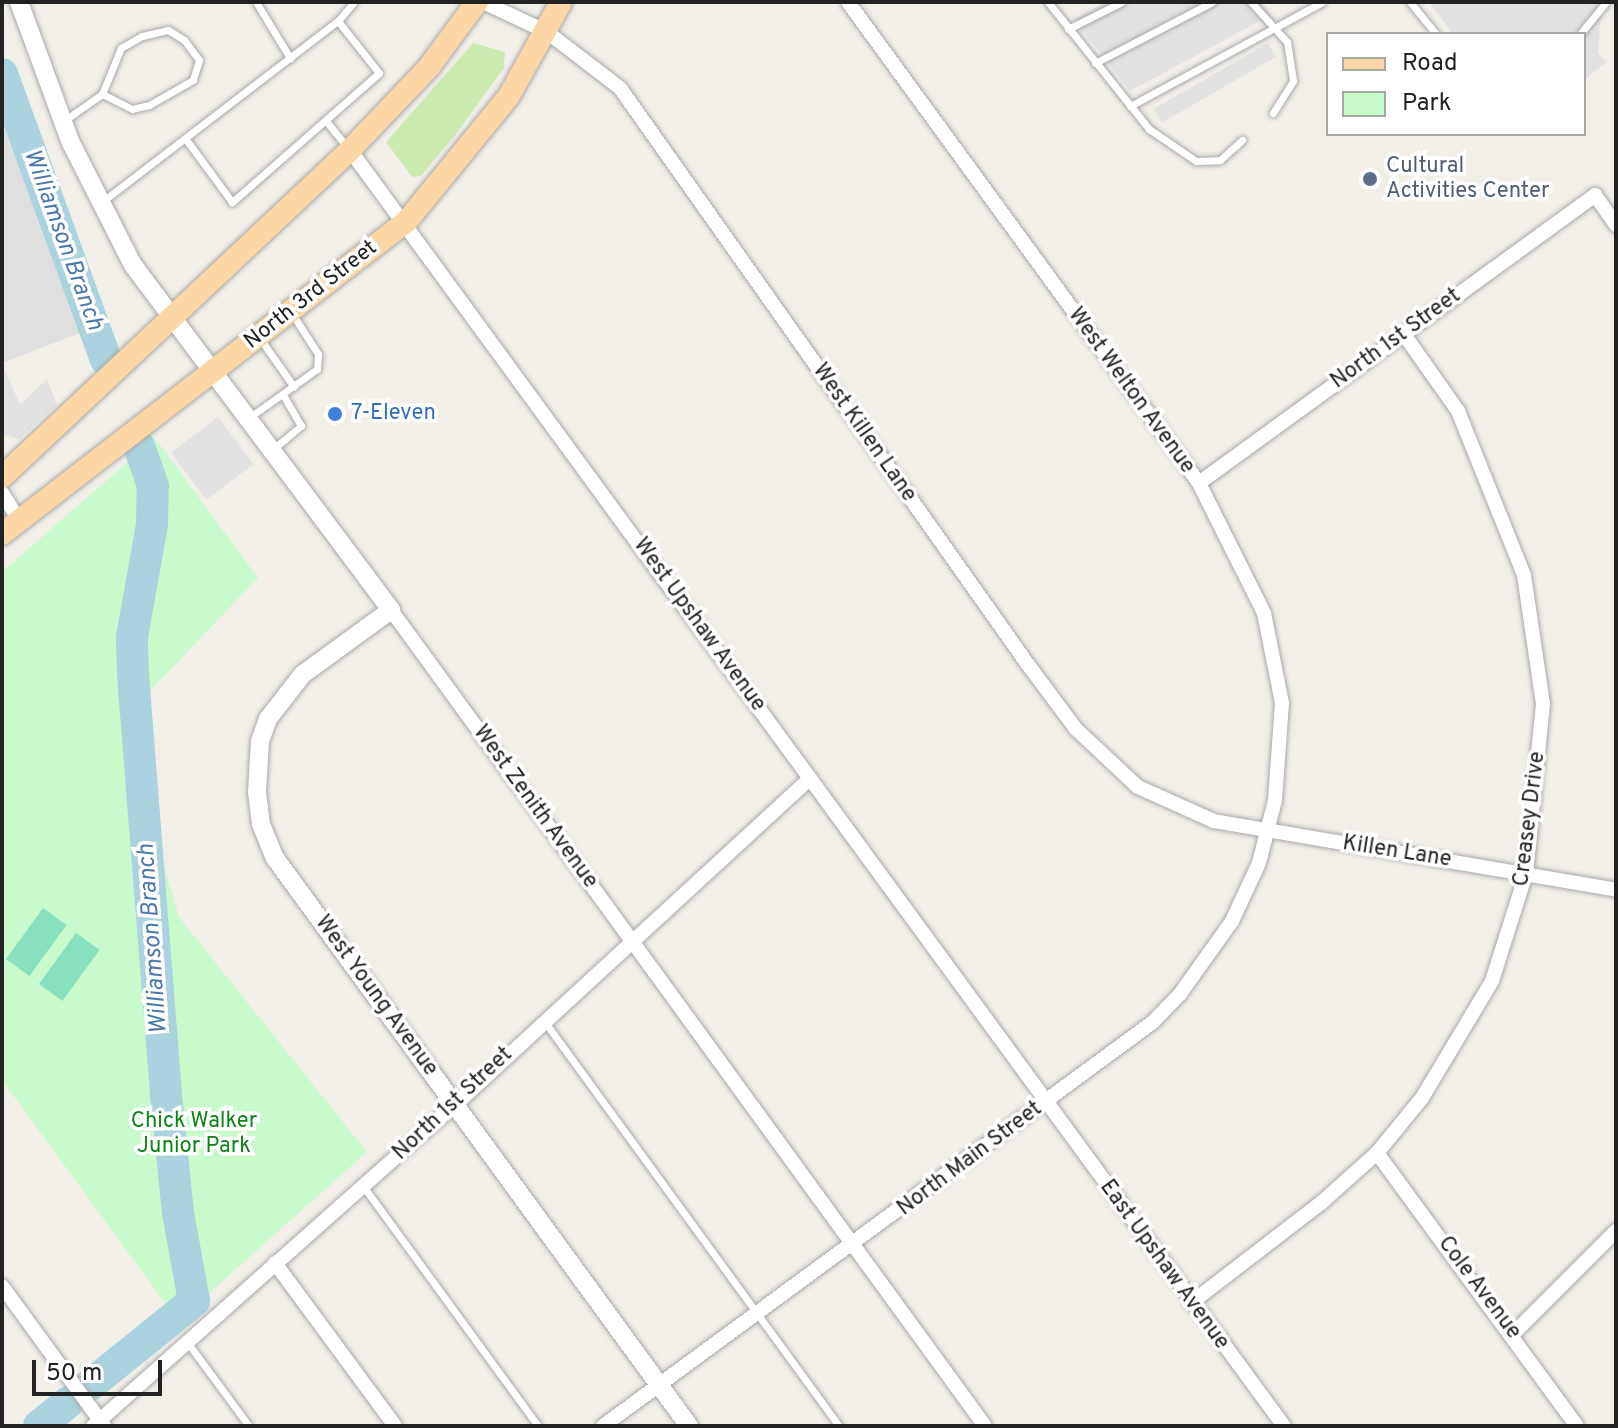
<!DOCTYPE html>
<style>
body{margin:0}
#map{position:relative;width:1618px;height:1428px;overflow:hidden;background:#f2efe9;font-family:Overpass,sans-serif}
div>[style]{position:absolute}
[style*='--x']{left:calc(var(--x)*1px);top:calc(var(--y)*1px);width:calc(var(--w)*1px);rotate:calc(var(--a)*1deg)}
.residential>*{inset:0;background:#e0dfdf}
.grass>*{inset:0;background:#cdebb0}
.park>*{inset:0;background:#c8facc}
.pitch>*{inset:0;background:#88e0be;transform-origin:0 0}
.parking>*{inset:0;background:#e2e2e2;transform-origin:0 0}
.river>*{height:32px;margin:-16px;padding:0 16px;transform-origin:16px;border-radius:16px;background:#aad3df}
.roads{filter:drop-shadow(0 0 2px #a9a9a9) drop-shadow(0 0 2px #a9a9a9)}
.service>*{height:7px;margin:-3.5px;padding:0 3.5px;transform-origin:3.5px;border-radius:3.5px;background:#fff}
.minor>*{height:14px;margin:-7px;padding:0 7px;transform-origin:7px;border-radius:7px;background:#fff}
.tertiary>*{height:18px;margin:-9px;padding:0 9px;transform-origin:9px;border-radius:9px;background:#fff}
.primary>*{height:22px;margin:-11px;padding:0 11px;transform-origin:11px;border-radius:11px;background:#fcd6a4}
.dots>*{width:22px;height:22px;translate:-50% -50%;box-sizing:border-box;border:4px solid #fff;border-radius:50%}
span{translate:-50% -50%;white-space:nowrap;text-align:center;line-height:1.15;-webkit-text-stroke:7px #fff;paint-order:stroke}
.service-label{font-size:22px;color:#4e5e75}
.left{translate:0 -50%;text-align:left}
.street-label{font-size:22px;color:#222}
.shop-label{font-size:22px;color:#366cbe}
.park-label{font-size:22px;color:#0c8416}
.water-label{font-size:24px;color:#4a7aab;font-style:italic}
.frame{position:absolute;inset:0;border:4px solid #222;pointer-events:none}
.legend{position:absolute;left:1326px;top:32px;width:260px;height:104px;box-sizing:border-box;background:#fff;border:2px solid #a7a7a7;margin:0;padding:10px 14px;list-style:none;font-size:24px;color:#222}
.legend li{display:flex;align-items:center;gap:16px;height:40px}
.legend b{width:40px;border:2px solid #a7a7a7}
.scale{position:absolute;left:32px;top:1360px;width:130px;height:36px;box-sizing:border-box;border:4px solid #222;border-top:0;padding-left:10px;font-size:24px;line-height:28px;white-space:nowrap;color:#222;-webkit-text-stroke:6px #fff;paint-order:stroke}
</style>
<div id="map">
<div class="residential">
<i style="clip-path:polygon(2px 124px,85px 331px,2px 363px)"></i>
</div>
<div class="grass">
<i style="clip-path:polygon(473px 43px,505px 52px,504px 68px,456px 134px,421px 176px,412px 177px,386px 142px)"></i>
</div>
<div class="park">
<i style="clip-path:polygon(155px 438px,258px 578px,150px 691px,138px 777px,179px 917px,367px 1152px,178px 1321px,2px 1080px,2px 572px)"></i>
</div>
<div class="pitch">
<i style="left:43px;top:908px;width:29px;height:63px;rotate:36deg"></i>
<i style="left:76px;top:933px;width:29px;height:63px;rotate:36deg"></i>
</div>
<div class="parking">
<i style="clip-path:polygon(1107px 2px,1261px 2px,1271px 15px,1130px 91px,1074px 19px)"></i>
<i style="clip-path:polygon(1429px 2px,1602px 2px,1598px 53px,1607px 62px,1584px 80px,1584px 34px,1453px 34px)"></i>
<i style="left:1268px;top:43px;width:16px;height:132px;rotate:60deg"></i>
<i style="clip-path:polygon(2px 364px,20px 405px,47px 379px,57px 405px,19px 439px,2px 434px)"></i>
<i style="left:218px;top:417px;width:59px;height:59px;rotate:53deg"></i>
</div>
<div class="river">
<i style="--x:2;--y:74;--w:304;--a:70"></i>
<i style="--x:90;--y:1385;--w:134;--a:-38.9"></i>
<i style="--x:194;--y:1301;--w:89;--a:-100.3"></i>
<i style="--x:178;--y:1213;--w:120;--a:-95.8"></i>
<i style="--x:166;--y:1094;--w:421;--a:-94.5"></i>
<i style="--x:133;--y:674;--w:37;--a:-92"></i>
<i style="--x:132;--y:637;--w:114;--a:-79.9"></i>
<i style="--x:152;--y:525;--w:39;--a:-89"></i>
<i style="--x:153;--y:486;--w:42;--a:-109.3"></i>
<i style="--x:39;--y:1426;--w:38;--a:-39"></i>
</div>
<div class="roads">
<div class="service">
<i style="--x:256;--y:2;--w:66;--a:58.7"></i>
<i style="--x:1048;--y:2;--w:162;--a:51.5"></i>
<i style="--x:1149;--y:129;--w:57;--a:34.2"></i>
<i style="--x:1196;--y:161;--w:24;--a:-2"></i>
<i style="--x:1220;--y:160;--w:30;--a:-42"></i>
<i style="--x:1251;--y:2;--w:54;--a:48"></i>
<i style="--x:1287;--y:42;--w:39;--a:81"></i>
<i style="--x:1293;--y:81;--w:38;--a:122"></i>
<i style="--x:1410;--y:2;--w:41;--a:50.9"></i>
<i style="--x:338;--y:21;--w:25;--a:-50"></i>
<i style="--x:1068;--y:29;--w:60;--a:-26.6"></i>
<i style="--x:1580;--y:34;--w:41;--a:-50.9"></i>
<i style="--x:1095;--y:63;--w:132;--a:-27.5"></i>
<i style="--x:1130;--y:106;--w:218;--a:-28.4"></i>
<i style="--x:65;--y:120;--w:45;--a:-35.1"></i>
<i style="--x:102;--y:94;--w:50;--a:-67.6"></i>
<i style="--x:121;--y:48;--w:24;--a:-30"></i>
<i style="--x:142;--y:36;--w:27;--a:-13"></i>
<i style="--x:168;--y:30;--w:19;--a:32"></i>
<i style="--x:184;--y:40;--w:25;--a:53"></i>
<i style="--x:199;--y:60;--w:21;--a:107"></i>
<i style="--x:193;--y:80;--w:51;--a:150.4"></i>
<i style="--x:149;--y:105;--w:17;--a:167"></i>
<i style="--x:132;--y:109;--w:34;--a:-153"></i>
<i style="--x:326;--y:121;--w:35;--a:51"></i>
<i style="--x:103;--y:201;--w:296;--a:-37.5"></i>
<i style="--x:338;--y:21;--w:66;--a:51.7"></i>
<i style="--x:379;--y:73;--w:196;--a:138.7"></i>
<i style="--x:232;--y:202;--w:79;--a:-126.3"></i>
<i style="--x:261;--y:340;--w:57;--a:54.9"></i>
<i style="--x:250;--y:417;--w:82;--a:-35.6"></i>
<i style="--x:317;--y:369;--w:15;--a:-86"></i>
<i style="--x:318;--y:354;--w:50;--a:-122.7"></i>
<i style="--x:272;--y:450;--w:38;--a:-40"></i>
<i style="--x:301;--y:426;--w:36;--a:-120"></i>
<i style="--x:544;--y:1021;--w:501;--a:53.93"></i>
<i style="--x:363;--y:1186;--w:297;--a:53.9"></i>
<i style="--x:187;--y:1342;--w:104;--a:53.6"></i>
</div>
<div class="minor">
<i style="--x:483;--y:2;--w:71;--a:25.1"></i>
<i style="--x:547;--y:32;--w:92;--a:37.5"></i>
<i style="--x:620;--y:88;--w:708;--a:54.72"></i>
<i style="--x:1029;--y:666;--w:79;--a:53.3"></i>
<i style="--x:1076;--y:729;--w:85;--a:43.1"></i>
<i style="--x:1138;--y:787;--w:83;--a:24.1"></i>
<i style="--x:1214;--y:821;--w:408;--a:9.7"></i>
<i style="--x:350;--y:150;--w:1581;--a:53.8"></i>
<i style="--x:1199;--y:483;--w:490;--a:-36"></i>
<i style="--x:1595;--y:195;--w:37;--a:55"></i>
<i style="--x:2;--y:493;--w:31;--a:58"></i>
<i style="--x:391;--y:610;--w:1009;--a:53.95"></i>
<i style="--x:1377;--y:1153;--w:338;--a:53.8"></i>
<i style="--x:275;--y:1263;--w:202;--a:53.6"></i>
<i style="--x:2;--y:1286;--w:173;--a:53.9"></i>
<i style="--x:1191;--y:1303;--w:164;--a:-37.6"></i>
<i style="--x:1321;--y:1203;--w:75;--a:-41.8"></i>
<i style="--x:1377;--y:1153;--w:71;--a:-50.7"></i>
<i style="--x:1422;--y:1098;--w:136;--a:-59.1"></i>
<i style="--x:1492;--y:981;--w:112;--a:-72.4"></i>
<i style="--x:1526;--y:874;--w:171;--a:-84.3"></i>
<i style="--x:1543;--y:704;--w:130;--a:-98.4"></i>
<i style="--x:1524;--y:575;--w:177;--a:-111.9"></i>
<i style="--x:1458;--y:411;--w:95;--a:-125.2"></i>
<i style="--x:1513;--y:1334;--w:146;--a:-45"></i>
<i style="--x:93;--y:1426;--w:485;--a:-41.6"></i>
<i style="--x:456;--y:1104;--w:481;--a:-42.6"></i>
<i style="--x:603;--y:1426;--w:682;--a:-36.3"></i>
<i style="--x:1153;--y:1022;--w:39;--a:-46"></i>
<i style="--x:1180;--y:994;--w:90;--a:-54.5"></i>
<i style="--x:1232;--y:921;--w:64;--a:-65"></i>
<i style="--x:1259;--y:863;--w:65;--a:-75.7"></i>
<i style="--x:1275;--y:800;--w:97;--a:-85.9"></i>
<i style="--x:1282;--y:703;--w:92;--a:-101.3"></i>
<i style="--x:1264;--y:613;--w:145;--a:-116.6"></i>
<i style="--x:1199;--y:483;--w:595;--a:-126.12"></i>
</div>
<div class="tertiary">
<i style="--x:19;--y:2;--w:150;--a:69.8"></i>
<i style="--x:71;--y:143;--w:137;--a:63.1"></i>
<i style="--x:133;--y:265;--w:431;--a:53.2"></i>
<i style="--x:391;--y:610;--w:110;--a:143.9"></i>
<i style="--x:302;--y:675;--w:56;--a:127.7"></i>
<i style="--x:268;--y:719;--w:23;--a:110"></i>
<i style="--x:260;--y:741;--w:51;--a:93.4"></i>
<i style="--x:257;--y:792;--w:32;--a:83"></i>
<i style="--x:261;--y:824;--w:37;--a:68"></i>
<i style="--x:275;--y:858;--w:703;--a:53.91"></i>
</div>
<div class="primary">
<i style="--x:2;--y:477;--w:478;--a:-43.2"></i>
<i style="--x:350;--y:150;--w:115;--a:-46.4"></i>
<i style="--x:429;--y:67;--w:81;--a:-53.6"></i>
<i style="--x:2;--y:534;--w:512;--a:-37.7"></i>
<i style="--x:407;--y:221;--w:161;--a:-50.8"></i>
<i style="--x:509;--y:96;--w:107;--a:-61"></i>
</div>
</div>
<div class="dots">
<i style="left:1370px;top:179px;background:#5c6f8a"></i>
<i style="left:335px;top:414px;background:#3f7fe0"></i>
</div>
<div class="service-label">
<span class="left" style="left:1386px;top:179px">Cultural<br>Activities Center</span>
</div>
<div class="street-label">
<span style="left:311px;top:295px;rotate:-38deg">North 3rd Street</span>
<span style="left:1396px;top:339px;rotate:-36deg">North 1st Street</span>
<span style="left:1131px;top:391px;rotate:54deg">West Welton Avenue</span>
<span style="left:864px;top:433px;rotate:55deg">West Killen Lane</span>
<span style="left:699px;top:625px;rotate:54deg">West Upshaw Avenue</span>
<span style="left:535px;top:807px;rotate:54deg">West Zenith Avenue</span>
<span style="left:1530px;top:819px;rotate:-83deg">Creasey Drive</span>
<span style="left:1397px;top:852px;rotate:9deg">Killen Lane</span>
<span style="left:376px;top:996px;rotate:54deg">West Young Avenue</span>
<span style="left:453px;top:1104px;rotate:-43deg">North 1st Street</span>
<span style="left:970px;top:1159px;rotate:-37deg">North Main Street</span>
<span style="left:1164px;top:1265px;rotate:54deg">East Upshaw Avenue</span>
<span style="left:1479px;top:1288px;rotate:53deg">Cole Avenue</span>
</div>
<div class="shop-label">
<span class="left" style="left:351px;top:414px">7-Eleven</span>
</div>
<div class="park-label">
<span style="left:194px;top:1134px">Chick Walker<br>Junior Park</span>
</div>
<div class="water-label">
<span style="left:62px;top:240px;rotate:70deg">Williamson Branch</span>
<span style="left:154px;top:939px;rotate:-94deg">Williamson Branch</span>
</div>
<div class="frame"></div>
<ul class="legend">
<li><b style="height:10px;background:#fcd6a4"></b>Road</li>
<li><b style="height:22px;background:#c8facc"></b>Park</li>
</ul>
<div class="scale">50 m</div>
</div>
